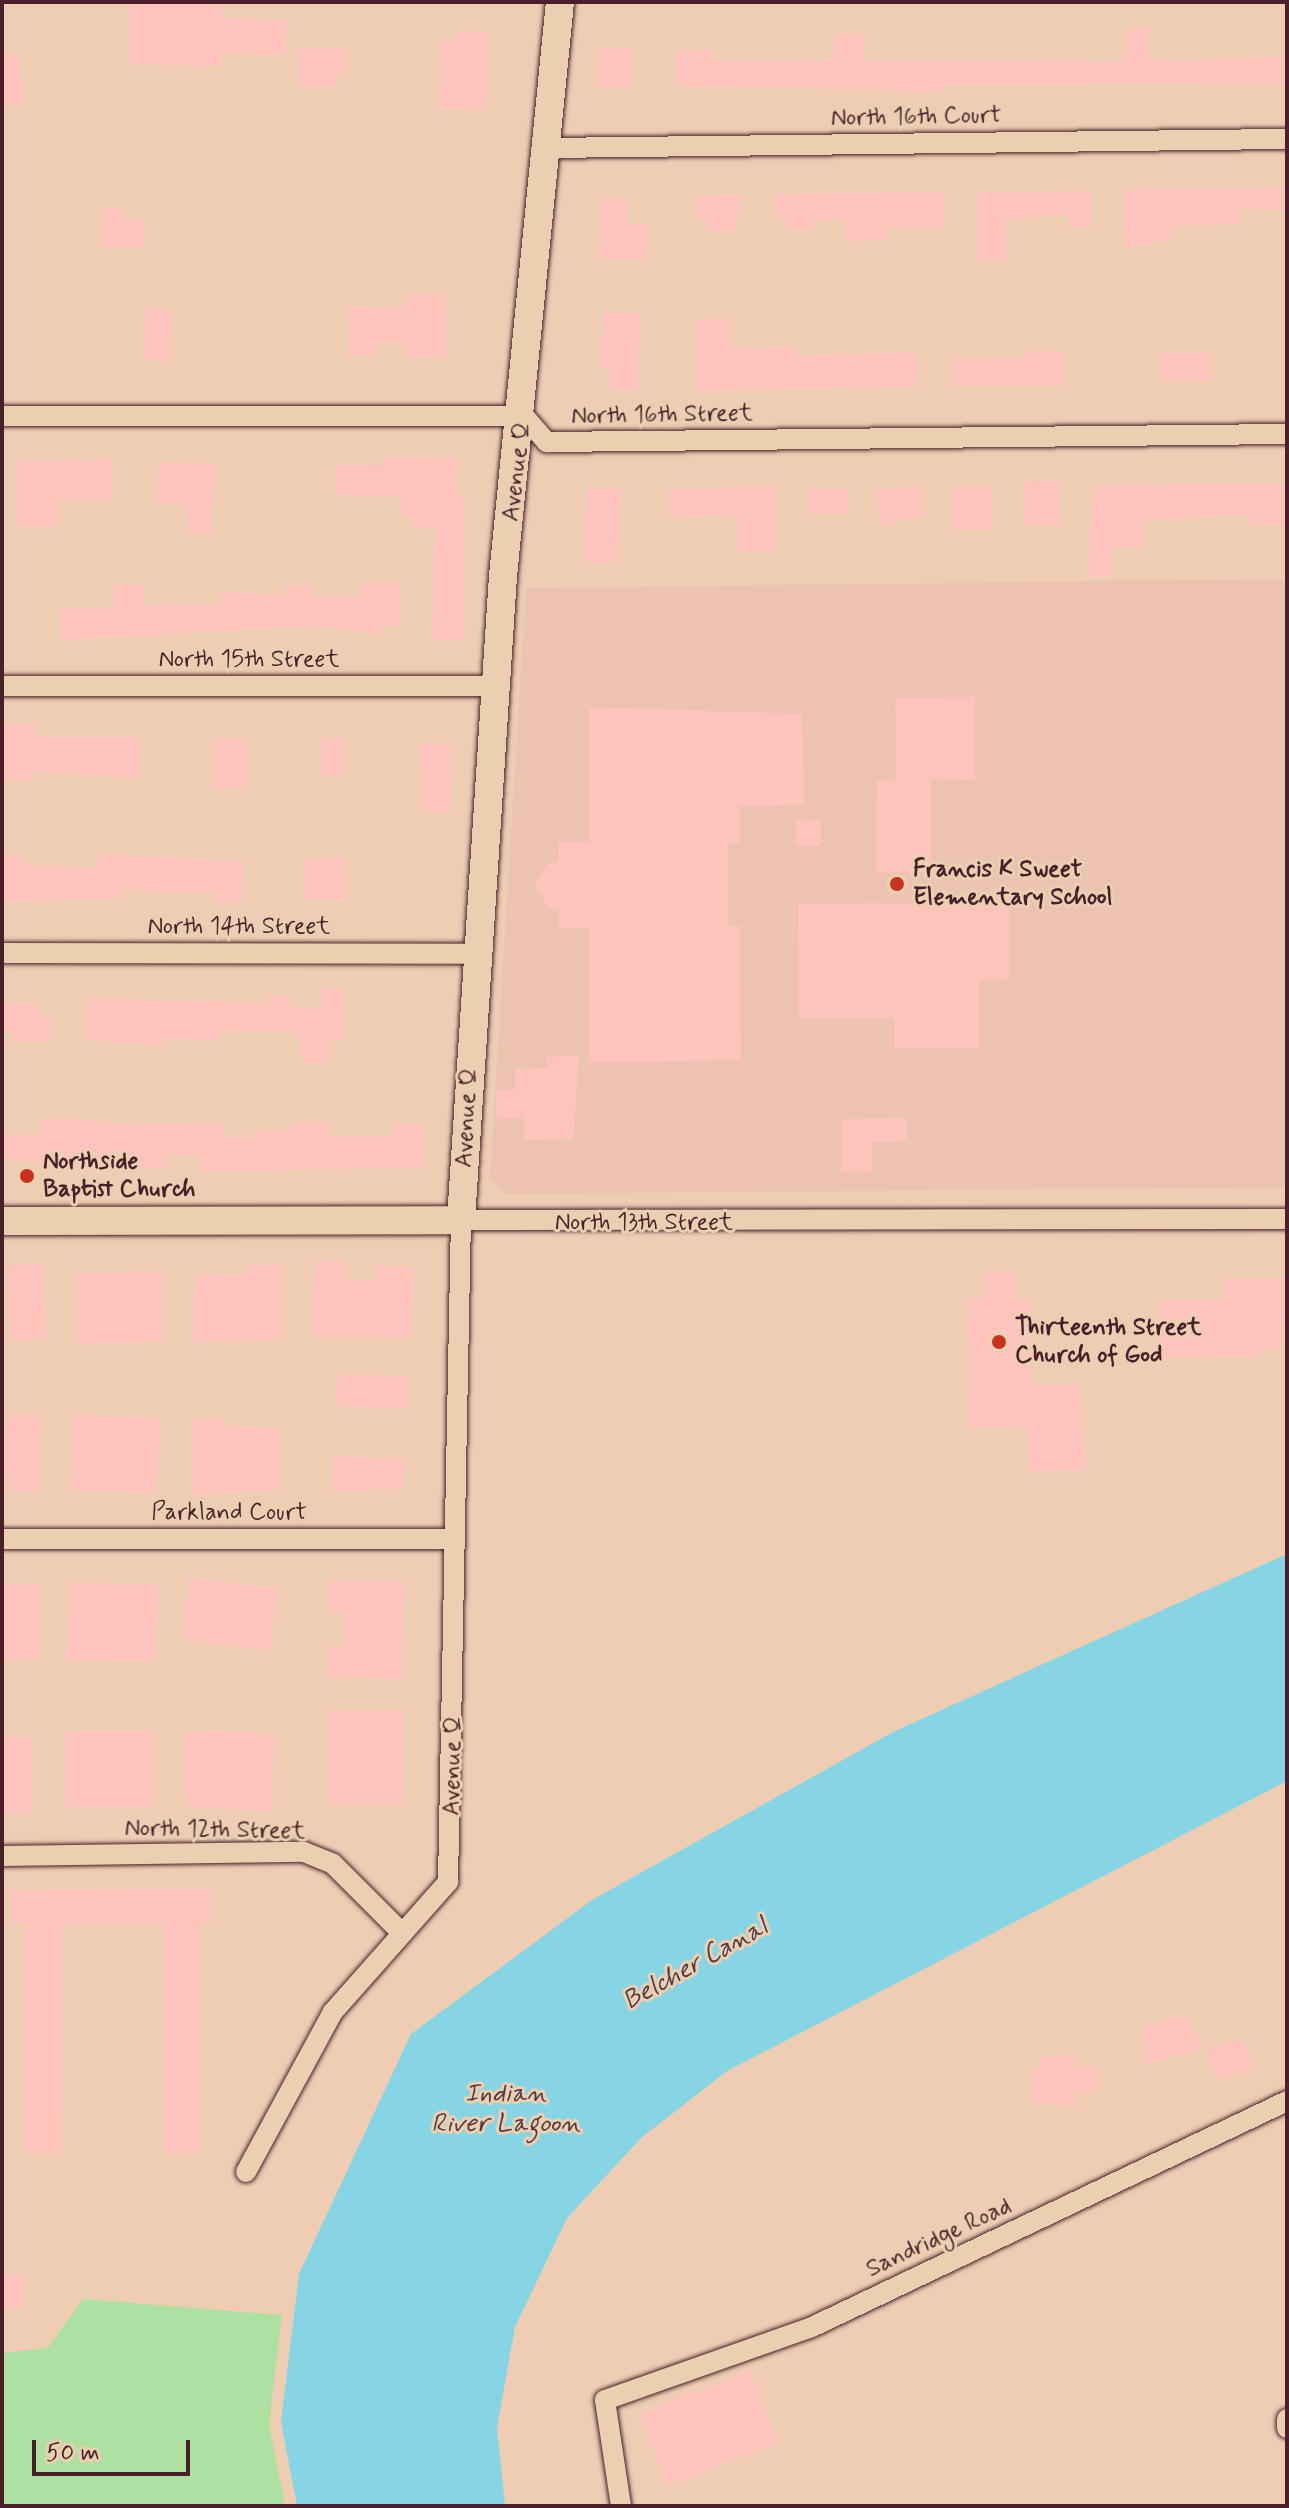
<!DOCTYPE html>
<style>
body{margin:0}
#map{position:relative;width:1289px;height:2508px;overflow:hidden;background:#eecdb3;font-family:Mynerve,sans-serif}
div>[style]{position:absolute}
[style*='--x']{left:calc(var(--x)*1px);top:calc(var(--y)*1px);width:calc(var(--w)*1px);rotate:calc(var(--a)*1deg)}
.built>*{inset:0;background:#ecc3b0}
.green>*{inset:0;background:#ade1a2}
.water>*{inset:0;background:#86d5e5}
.building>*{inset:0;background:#ffc3bd;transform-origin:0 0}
.roads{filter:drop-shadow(0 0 2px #4a1f2b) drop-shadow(0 0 2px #4a1f2b)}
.street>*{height:20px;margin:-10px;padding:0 10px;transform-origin:10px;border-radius:10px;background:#eacfb1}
.secondary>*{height:28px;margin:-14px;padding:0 14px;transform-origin:14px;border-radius:14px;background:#eacfb1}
.dots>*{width:22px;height:22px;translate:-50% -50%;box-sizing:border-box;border:4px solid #eacfb1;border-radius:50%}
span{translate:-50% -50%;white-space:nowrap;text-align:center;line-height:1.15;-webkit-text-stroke:6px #eacfb1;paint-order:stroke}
.street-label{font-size:24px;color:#4a1f2b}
.poi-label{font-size:24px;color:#4a1f2b;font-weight:700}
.left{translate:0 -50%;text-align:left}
.water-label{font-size:26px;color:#533a47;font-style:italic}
.frame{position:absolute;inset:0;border:4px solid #4a1f2b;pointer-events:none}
.scale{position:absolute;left:32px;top:2440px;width:158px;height:36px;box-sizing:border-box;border:4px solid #4a1f2b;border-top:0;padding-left:10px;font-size:24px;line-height:28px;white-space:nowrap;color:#4a1f2b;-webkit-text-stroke:6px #eacfb1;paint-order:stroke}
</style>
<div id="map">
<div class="built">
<i style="clip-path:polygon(1287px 579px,1287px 1187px,504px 1194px,490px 1179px,526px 588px)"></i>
</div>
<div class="green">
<i style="clip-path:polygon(83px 2299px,282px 2315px,269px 2424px,285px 2506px,2px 2506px,2px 2353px,48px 2348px)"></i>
</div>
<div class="water">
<i style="clip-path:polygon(1287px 1554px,1287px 1781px,727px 2071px,641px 2138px,567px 2218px,515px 2327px,497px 2428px,505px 2506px,297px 2506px,281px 2422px,299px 2274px,411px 2034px,592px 1900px,895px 1731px)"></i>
</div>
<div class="building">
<i style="clip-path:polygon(131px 2px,222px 3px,222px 18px,286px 21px,284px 55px,221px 53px,220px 67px,130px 63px)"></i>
<i style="clip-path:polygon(1126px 29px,1148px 29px,1147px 58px,1166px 62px,1287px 56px,1287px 84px,941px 85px,941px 91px,676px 86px,676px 50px,714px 50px,714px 60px,817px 62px,835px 57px,835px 34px,864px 35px,864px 61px,1118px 62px,1125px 58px)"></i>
<i style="clip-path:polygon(457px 31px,488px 32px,484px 110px,439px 108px,441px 41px,456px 42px)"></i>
<i style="clip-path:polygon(347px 48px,347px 73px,335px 73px,336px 87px,300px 87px,299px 49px)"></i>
<i style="left:597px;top:48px;width:35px;height:40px"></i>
<i style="clip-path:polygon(19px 54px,23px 103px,2px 105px,2px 55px)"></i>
<i style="clip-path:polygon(1287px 188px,1287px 210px,1238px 209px,1238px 224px,1171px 226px,1171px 240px,1125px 248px,1124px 190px)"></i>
<i style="clip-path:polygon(1092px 191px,1092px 227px,1068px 227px,1068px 215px,1005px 219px,1006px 260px,979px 261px,978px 193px)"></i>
<i style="clip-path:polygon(945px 192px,945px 228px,888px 228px,888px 240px,844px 241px,844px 219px,812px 219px,813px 230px,787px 230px,787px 218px,776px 218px,775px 194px)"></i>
<i style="clip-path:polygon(743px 195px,734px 231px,708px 231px,708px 219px,696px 220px,696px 196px)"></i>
<i style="clip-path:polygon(602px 198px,628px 199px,627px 224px,646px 225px,644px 260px,599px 258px)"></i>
<i style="clip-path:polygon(101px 209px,123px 209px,123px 220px,145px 220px,145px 248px,101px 248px)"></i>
<i style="clip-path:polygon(405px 294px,445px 294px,446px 357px,406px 358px,406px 343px,374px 342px,374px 357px,348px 356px,349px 307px,405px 308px)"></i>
<i style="left:146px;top:309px;width:26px;height:51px;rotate:2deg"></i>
<i style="clip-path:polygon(604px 312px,639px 313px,637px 391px,610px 390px,611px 369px,602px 368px)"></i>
<i style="clip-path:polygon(697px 319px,730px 319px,731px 348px,794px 347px,795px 356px,916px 352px,917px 387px,698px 391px)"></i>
<i style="clip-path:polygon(1027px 351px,1063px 351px,1063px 386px,952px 386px,952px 359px,1026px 358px)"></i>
<i style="left:1211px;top:353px;width:27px;height:48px;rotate:90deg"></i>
<i style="clip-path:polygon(384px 457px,457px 458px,456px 495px,464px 496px,464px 640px,433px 640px,436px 528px,412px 528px,412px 516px,400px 515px,401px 496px,335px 495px,335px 465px,383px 465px)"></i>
<i style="clip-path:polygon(112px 459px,112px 500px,58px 500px,59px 526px,17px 527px,16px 462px)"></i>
<i style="clip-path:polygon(159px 462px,214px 464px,211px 534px,187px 532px,188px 505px,157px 503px)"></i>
<i style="left:1025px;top:481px;width:35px;height:45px"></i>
<i style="clip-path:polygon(1287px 485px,1287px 527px,1250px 522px,1250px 514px,1142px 521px,1142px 547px,1112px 547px,1111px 577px,1088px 577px,1094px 486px)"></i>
<i style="clip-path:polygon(776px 486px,775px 552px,738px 551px,738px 516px,670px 517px,670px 489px)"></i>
<i style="clip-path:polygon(922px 487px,923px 515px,879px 525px,878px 488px)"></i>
<i style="left:954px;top:487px;width:38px;height:43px"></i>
<i style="left:588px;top:488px;width:33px;height:74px;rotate:2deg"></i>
<i style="left:847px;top:488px;width:26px;height:38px;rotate:90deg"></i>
<i style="clip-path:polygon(361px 583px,399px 583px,399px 626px,381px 626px,381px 634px,311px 626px,60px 640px,60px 609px,115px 608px,115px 584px,144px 585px,144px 606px,222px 605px,222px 592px,286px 595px,286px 585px,312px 586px,312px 596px,361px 596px)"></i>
<i style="clip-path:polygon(975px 697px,975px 780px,931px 779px,931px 872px,876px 873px,877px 780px,896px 780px,895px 698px)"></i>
<i style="clip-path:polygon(589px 707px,802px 714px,804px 805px,740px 806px,740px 843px,728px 843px,728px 926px,740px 926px,741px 1061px,589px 1062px,589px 928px,559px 928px,559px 909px,549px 909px,534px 885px,549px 862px,558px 862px,558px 842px,589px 842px)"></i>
<i style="clip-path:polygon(2px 723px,36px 724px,35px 737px,140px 737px,140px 779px,35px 771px,34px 779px,2px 779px)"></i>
<i style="left:245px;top:738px;width:49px;height:32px;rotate:89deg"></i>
<i style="left:322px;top:738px;width:23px;height:38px"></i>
<i style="left:450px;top:743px;width:67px;height:30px;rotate:88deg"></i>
<i style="left:796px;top:820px;width:25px;height:26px"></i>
<i style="clip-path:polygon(99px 854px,244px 861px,242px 902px,217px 901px,217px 893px,123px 889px,123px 898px,2px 902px,2px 855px,25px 856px,25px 866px,98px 869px)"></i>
<i style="left:345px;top:858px;width:42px;height:40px;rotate:89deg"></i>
<i style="clip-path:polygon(876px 903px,1009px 905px,1009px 980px,979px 980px,979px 1048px,894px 1048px,894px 1018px,799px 1018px,798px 904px)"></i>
<i style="clip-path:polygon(322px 987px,343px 988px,341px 1041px,331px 1040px,330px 1063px,304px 1062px,298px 1033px,219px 1030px,219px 1040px,165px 1038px,164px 1046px,86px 1040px,87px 998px,267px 1003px,267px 996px,290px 997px,290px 1007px,322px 1008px)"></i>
<i style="clip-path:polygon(37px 1003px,38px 1017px,50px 1017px,51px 1042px,14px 1042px,13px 1032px,2px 1032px,2px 1004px)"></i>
<i style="clip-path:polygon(579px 1056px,573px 1139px,524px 1140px,524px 1118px,496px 1119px,496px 1090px,515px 1090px,515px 1069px,547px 1068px,547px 1057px)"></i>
<i style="clip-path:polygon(66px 1118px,138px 1126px,223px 1123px,222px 1137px,254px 1138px,254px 1130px,293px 1130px,293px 1124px,327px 1123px,328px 1136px,394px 1136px,395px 1124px,424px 1125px,423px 1167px,201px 1172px,202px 1155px,165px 1154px,166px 1166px,118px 1172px,2px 1158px,2px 1135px,43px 1134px,43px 1119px)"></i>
<i style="clip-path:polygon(907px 1118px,907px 1141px,872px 1142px,872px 1172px,841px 1172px,841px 1119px)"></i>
<i style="clip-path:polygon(316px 1261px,346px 1261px,346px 1279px,377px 1281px,378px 1266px,413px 1267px,412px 1338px,314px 1337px)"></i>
<i style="left:43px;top:1264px;width:74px;height:35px;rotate:88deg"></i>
<i style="clip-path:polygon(247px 1265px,283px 1265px,282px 1338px,194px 1343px,196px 1274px,246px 1275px)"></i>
<i style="left:162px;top:1271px;width:71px;height:85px;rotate:89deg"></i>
<i style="clip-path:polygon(1013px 1271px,1014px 1299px,1029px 1299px,1030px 1385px,1079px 1384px,1086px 1470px,1029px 1471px,1028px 1426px,969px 1427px,967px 1299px,983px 1299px,983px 1272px)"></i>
<i style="clip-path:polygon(1225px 1278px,1287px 1278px,1281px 1349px,1258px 1349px,1259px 1357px,1160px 1358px,1160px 1301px,1225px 1301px)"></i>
<i style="left:338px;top:1374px;width:68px;height:32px;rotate:2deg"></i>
<i style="clip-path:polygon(9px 1414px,41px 1415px,39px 1491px,9px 1491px,9px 1473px,3px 1473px)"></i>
<i style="left:75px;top:1414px;width:85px;height:76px;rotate:3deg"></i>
<i style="clip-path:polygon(193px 1418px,223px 1418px,223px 1427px,280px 1428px,278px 1490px,192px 1495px)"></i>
<i style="clip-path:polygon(332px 1456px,405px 1459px,403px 1488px,333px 1492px)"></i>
<i style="left:190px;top:1578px;width:88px;height:62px;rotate:7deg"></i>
<i style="clip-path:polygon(330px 1581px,405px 1581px,402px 1679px,329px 1677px,330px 1646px,346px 1646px,346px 1612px,331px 1613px)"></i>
<i style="left:70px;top:1582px;width:88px;height:77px;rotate:2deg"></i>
<i style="left:2px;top:1584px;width:36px;height:76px"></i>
<i style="left:331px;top:1710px;width:73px;height:94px"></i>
<i style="left:154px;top:1731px;width:76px;height:88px;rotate:90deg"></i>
<i style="clip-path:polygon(221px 1731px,274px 1736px,273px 1811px,188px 1807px,185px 1732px)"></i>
<i style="left:2px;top:1737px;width:30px;height:76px"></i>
<i style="clip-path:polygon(211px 1889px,211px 1923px,198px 1923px,198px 2153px,164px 2153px,164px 1924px,62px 1924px,61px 2153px,27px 2153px,27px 1924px,11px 1924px,11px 1890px)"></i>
<i style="clip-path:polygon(1185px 2015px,1203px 2048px,1145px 2064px,1143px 2027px)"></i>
<i style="left:1243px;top:2039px;width:31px;height:37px;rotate:71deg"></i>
<i style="clip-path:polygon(1075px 2055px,1075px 2067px,1097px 2067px,1098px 2091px,1075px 2092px,1076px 2107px,1033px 2102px,1032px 2069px,1041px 2068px,1041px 2056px)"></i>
<i style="left:2px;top:2275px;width:21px;height:33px"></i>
<i style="left:750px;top:2371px;width:77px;height:118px;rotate:69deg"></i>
</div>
<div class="roads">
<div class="street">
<i style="--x:546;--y:148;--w:741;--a:-0.7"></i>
<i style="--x:2;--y:416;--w:522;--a:0"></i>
<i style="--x:524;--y:416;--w:35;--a:49"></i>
<i style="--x:547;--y:442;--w:740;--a:-0.62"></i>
<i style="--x:2;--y:686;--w:494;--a:0"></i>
<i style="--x:2;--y:953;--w:474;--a:0.1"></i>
<i style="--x:2;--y:1539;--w:453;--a:0"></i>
<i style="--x:2;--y:1856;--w:302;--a:-0.8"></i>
<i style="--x:304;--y:1852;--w:31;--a:22"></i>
<i style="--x:333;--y:1864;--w:93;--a:45"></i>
<i style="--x:246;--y:2172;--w:182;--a:-61.5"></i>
<i style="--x:333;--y:2012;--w:174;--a:-48.5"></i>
<i style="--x:448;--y:1882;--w:662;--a:-88.88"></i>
<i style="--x:461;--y:1220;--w:826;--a:-0.07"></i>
<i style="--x:1287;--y:2419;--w:9;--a:90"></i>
<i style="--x:621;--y:2506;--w:107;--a:-98.6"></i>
<i style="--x:605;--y:2400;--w:219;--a:-19.4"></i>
<i style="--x:812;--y:2327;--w:526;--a:-25.44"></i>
</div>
<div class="secondary">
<i style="--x:2;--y:1221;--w:459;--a:-0.1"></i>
<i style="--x:461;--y:1220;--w:645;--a:-86.27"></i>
<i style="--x:503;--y:576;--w:577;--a:-84.33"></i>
</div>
</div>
<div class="dots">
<i style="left:897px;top:884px;background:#c8321e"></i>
<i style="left:27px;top:1176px;background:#c8321e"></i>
<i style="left:999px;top:1342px;background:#c8321e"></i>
</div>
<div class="street-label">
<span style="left:916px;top:117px;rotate:-1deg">North 16th Court</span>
<span style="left:662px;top:415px;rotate:-1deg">North 16th Street</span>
<span style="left:517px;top:472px;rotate:-83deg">Avenue Q</span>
<span style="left:249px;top:660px">North 15th Street</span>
<span style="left:239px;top:927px">North 14th Street</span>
<span style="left:467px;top:1118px;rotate:-87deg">Avenue Q</span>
<span style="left:644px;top:1223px">North 13th Street</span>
<span style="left:229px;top:1513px">Parkland Court</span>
<span style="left:453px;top:1766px;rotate:-89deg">Avenue Q</span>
<span style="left:215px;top:1830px;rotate:1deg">North 12th Street</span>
<span style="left:939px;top:2238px;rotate:-25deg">Sandridge Road</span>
</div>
<div class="poi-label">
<span class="left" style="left:913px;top:884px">Francis K Sweet<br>Elementary School</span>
<span class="left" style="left:43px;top:1176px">Northside<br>Baptist Church</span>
<span class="left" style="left:1015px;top:1342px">Thirteenth Street<br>Church of God</span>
</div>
<div class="water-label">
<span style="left:696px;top:1965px;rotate:-29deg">Belcher Canal</span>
<span style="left:506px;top:2110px">Indian<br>River Lagoon</span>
</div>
<div class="frame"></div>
<div class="scale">50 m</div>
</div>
